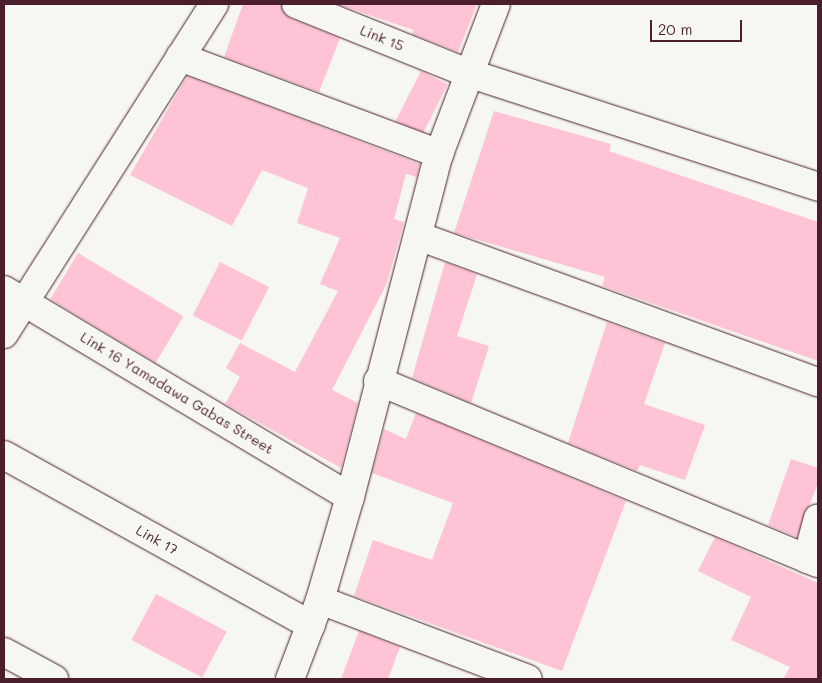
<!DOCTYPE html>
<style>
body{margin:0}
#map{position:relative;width:822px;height:683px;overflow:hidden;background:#f6f6f2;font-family:Mali,sans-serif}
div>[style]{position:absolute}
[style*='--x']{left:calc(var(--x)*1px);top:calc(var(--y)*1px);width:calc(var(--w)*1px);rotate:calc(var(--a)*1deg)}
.building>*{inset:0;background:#fec3d4;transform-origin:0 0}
.roads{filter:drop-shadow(0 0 1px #4a1f2b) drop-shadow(0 0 1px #4a1f2b)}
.street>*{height:28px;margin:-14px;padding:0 14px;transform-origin:14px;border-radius:14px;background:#f6f6f2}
span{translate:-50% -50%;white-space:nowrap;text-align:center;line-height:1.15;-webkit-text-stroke:5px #f6f6f2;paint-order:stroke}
.street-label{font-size:14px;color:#4a1f2b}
.frame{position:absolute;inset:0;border:5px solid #4a1f2b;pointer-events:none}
.scale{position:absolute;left:650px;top:20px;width:92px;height:22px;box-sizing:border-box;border:2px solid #4a1f2b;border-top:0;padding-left:6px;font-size:15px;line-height:18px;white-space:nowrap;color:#4a1f2b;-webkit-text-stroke:4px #f6f6f2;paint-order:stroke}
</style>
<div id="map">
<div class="building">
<i style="clip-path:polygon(243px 4px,281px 4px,290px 18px,340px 38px,319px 92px,224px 57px)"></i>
<i style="clip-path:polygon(337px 4px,477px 4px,458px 52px,412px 34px,413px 30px)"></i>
<i style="left:421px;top:71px;width:30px;height:56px;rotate:27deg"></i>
<i style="clip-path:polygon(187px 76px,420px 164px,417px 177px,406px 174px,394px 219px,404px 222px,387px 283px,332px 390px,358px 403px,341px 468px,225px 404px,240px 377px,226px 368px,240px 343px,295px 372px,338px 291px,320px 284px,340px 238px,297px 223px,308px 188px,262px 170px,232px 226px,130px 175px)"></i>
<i style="clip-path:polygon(494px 111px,611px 144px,609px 151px,818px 222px,818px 361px,602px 286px,605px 277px,454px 233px)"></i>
<i style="left:78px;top:253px;width:123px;height:54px;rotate:31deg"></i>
<i style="left:220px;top:262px;width:55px;height:60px;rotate:27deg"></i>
<i style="clip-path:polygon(445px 262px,477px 274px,457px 336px,489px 346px,471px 403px,412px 378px)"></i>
<i style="clip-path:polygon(607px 322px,665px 343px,644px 404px,705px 425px,685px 480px,640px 465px,637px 471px,568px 443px)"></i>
<i style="clip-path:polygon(416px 413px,626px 501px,562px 671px,354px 596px,373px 540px,432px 560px,453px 503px,372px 473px,384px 429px,406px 439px)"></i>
<i style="clip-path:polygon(791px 459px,818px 468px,818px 483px,797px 537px,768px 525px)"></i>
<i style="clip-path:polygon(715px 537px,818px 583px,818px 679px,783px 679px,790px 667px,731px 640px,751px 597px,698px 571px)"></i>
<i style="left:156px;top:594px;width:80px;height:52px;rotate:28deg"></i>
<i style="clip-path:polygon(359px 631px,400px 647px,388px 679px,341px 679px)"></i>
</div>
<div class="roads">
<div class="street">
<i style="--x:296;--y:4;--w:185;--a:21.9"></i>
<i style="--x:468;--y:73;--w:368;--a:18"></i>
<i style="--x:180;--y:57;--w:277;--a:20.5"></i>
<i style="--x:418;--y:236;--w:426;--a:20.1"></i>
<i style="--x:4;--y:290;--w:403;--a:30.9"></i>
<i style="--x:4;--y:334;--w:391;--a:-57.5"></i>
<i style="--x:378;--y:381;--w:476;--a:22.5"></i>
<i style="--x:4;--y:455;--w:351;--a:29"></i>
<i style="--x:807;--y:559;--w:42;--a:-75"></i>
<i style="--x:320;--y:600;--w:222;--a:20.8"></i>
<i style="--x:4;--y:652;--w:57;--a:28.4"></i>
<i style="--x:290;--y:679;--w:85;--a:-69.2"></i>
<i style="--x:320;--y:600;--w:107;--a:-73.8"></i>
<i style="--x:350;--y:497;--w:354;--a:-75.5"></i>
<i style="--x:439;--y:154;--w:160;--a:-69.2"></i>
</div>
</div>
<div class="street-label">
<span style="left:382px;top:38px;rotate:22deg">Link 15</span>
<span style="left:177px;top:393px;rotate:31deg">Link 16 Yamadawa Gabas Street</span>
<span style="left:157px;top:540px;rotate:29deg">Link 17</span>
</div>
<div class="frame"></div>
<div class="scale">20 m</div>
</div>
